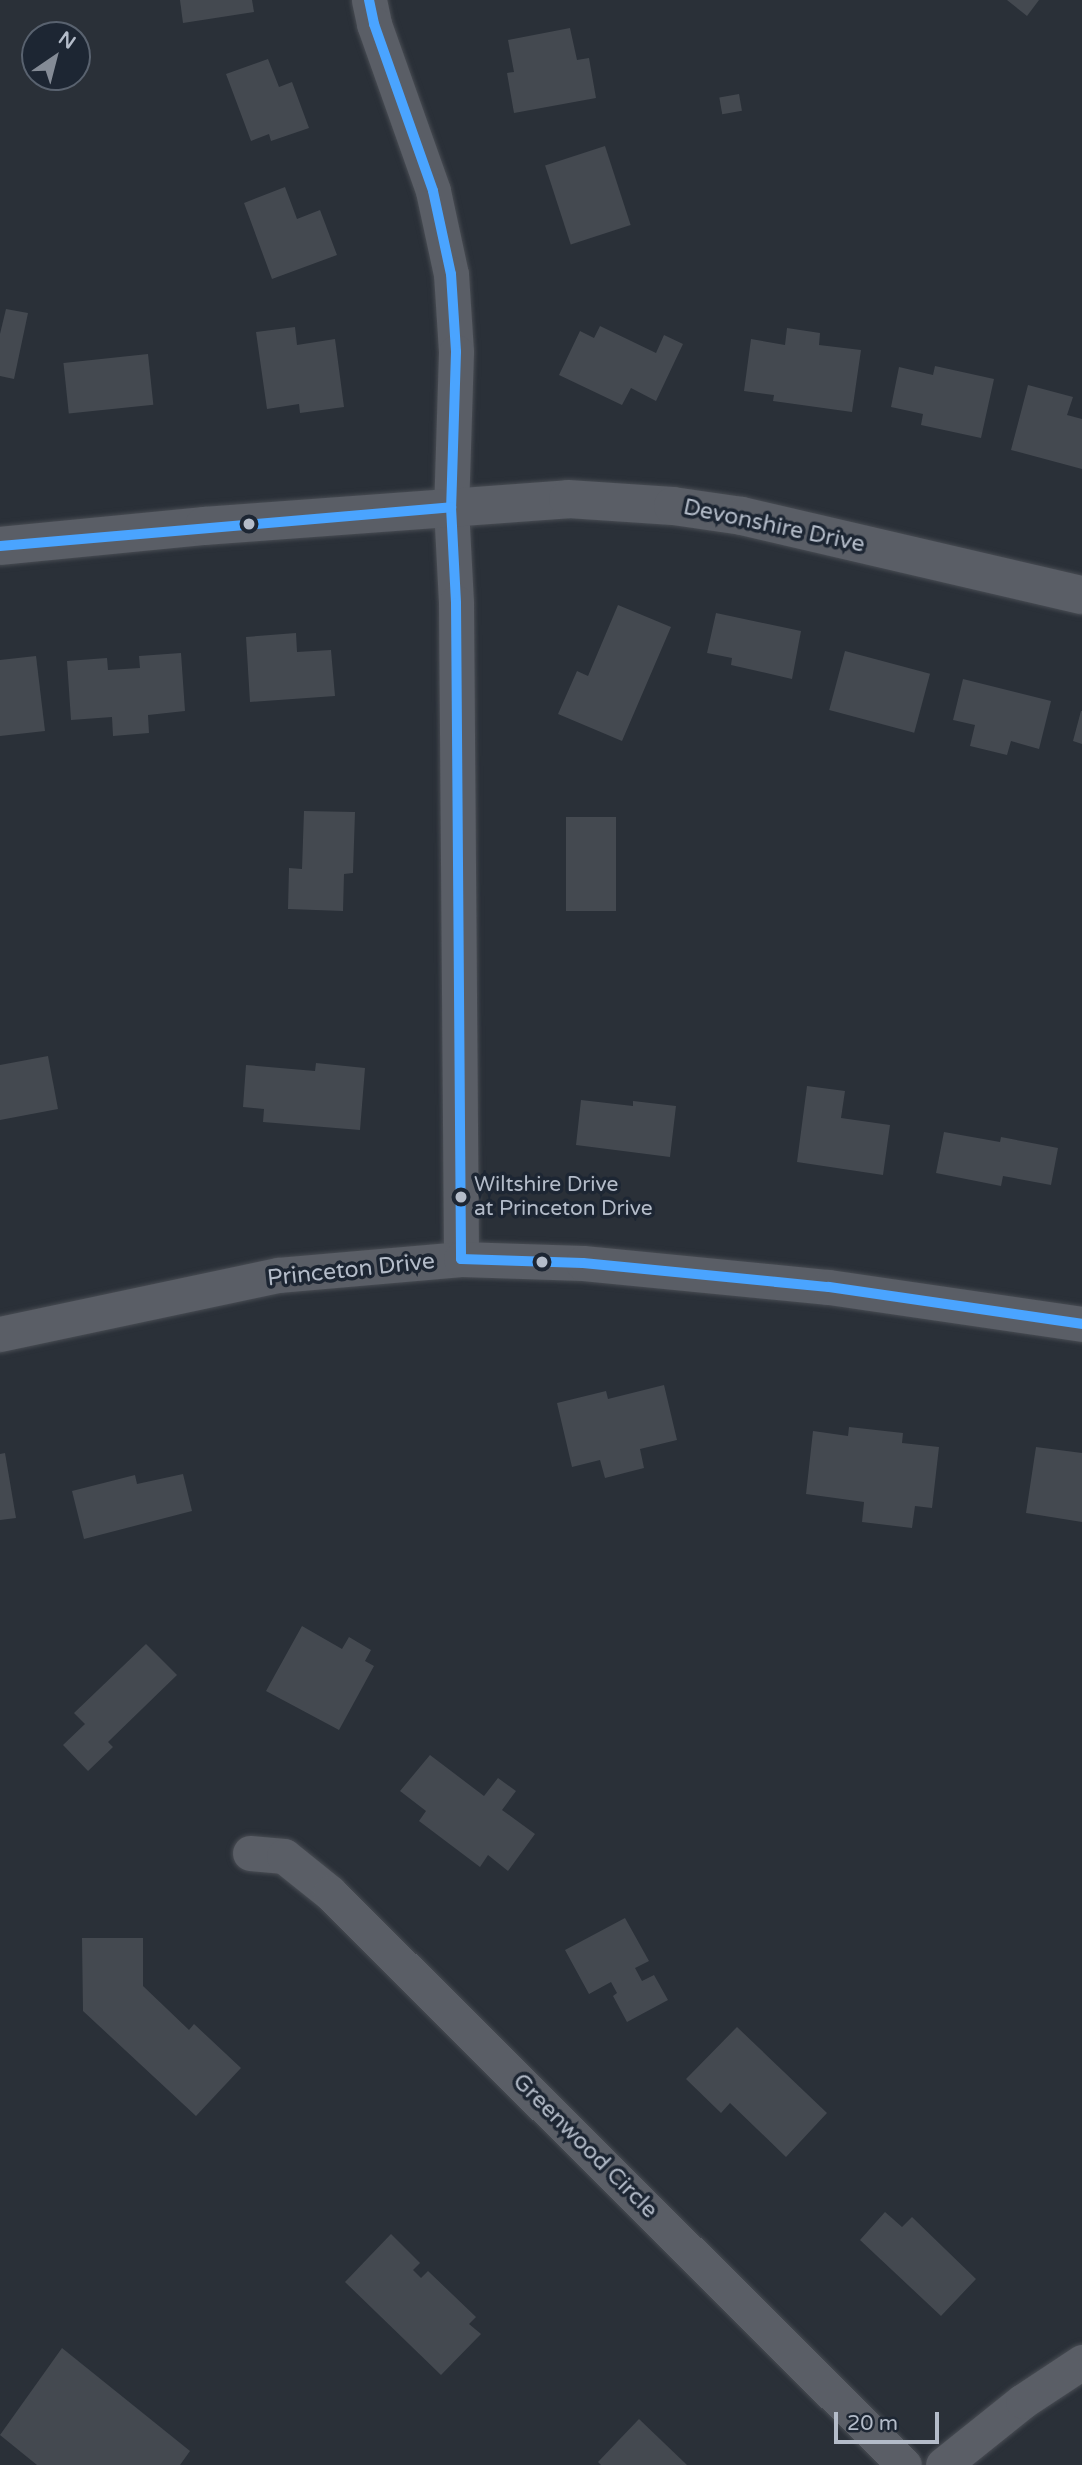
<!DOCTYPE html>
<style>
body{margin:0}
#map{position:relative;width:1082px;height:2465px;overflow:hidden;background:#2a3038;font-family:"Varela Round",sans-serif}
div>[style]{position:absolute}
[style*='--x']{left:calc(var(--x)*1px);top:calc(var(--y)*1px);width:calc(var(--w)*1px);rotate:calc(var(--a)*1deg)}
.building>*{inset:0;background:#444950;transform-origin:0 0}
.roads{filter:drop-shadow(0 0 2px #484c53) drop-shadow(0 0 2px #484c53)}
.minor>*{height:35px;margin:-17.5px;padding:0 17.5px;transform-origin:17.5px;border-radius:17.5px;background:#5a5e66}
.tertiary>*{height:38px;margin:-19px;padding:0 19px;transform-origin:19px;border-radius:19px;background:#5a5e66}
.bus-1>*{height:10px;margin:-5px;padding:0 5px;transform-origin:5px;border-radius:5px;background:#4aa4ff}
.dots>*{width:19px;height:19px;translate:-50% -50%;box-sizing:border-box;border:4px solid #1d2633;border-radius:50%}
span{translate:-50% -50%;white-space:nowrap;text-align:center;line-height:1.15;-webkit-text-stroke:7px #1d2633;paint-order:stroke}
.bus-label{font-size:21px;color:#b4bcc9}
.left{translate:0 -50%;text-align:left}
.street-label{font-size:23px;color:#b4bcc9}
.north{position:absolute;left:21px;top:21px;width:70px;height:70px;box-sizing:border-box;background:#1d2633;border:2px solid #59626f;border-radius:50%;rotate:35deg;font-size:19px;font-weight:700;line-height:28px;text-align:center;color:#b4bcc9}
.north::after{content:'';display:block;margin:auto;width:24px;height:32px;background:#848b96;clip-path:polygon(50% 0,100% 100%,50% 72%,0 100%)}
.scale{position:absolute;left:834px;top:2412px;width:105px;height:32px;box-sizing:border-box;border:4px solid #b4bcc9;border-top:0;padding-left:9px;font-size:21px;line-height:24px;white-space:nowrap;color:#b4bcc9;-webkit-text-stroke:5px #1d2633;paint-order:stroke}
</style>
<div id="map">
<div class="building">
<i style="clip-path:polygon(180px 0,252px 0,254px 12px,183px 23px)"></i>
<i style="clip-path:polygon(1007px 0,1039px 0,1027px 16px)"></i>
<i style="clip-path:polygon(570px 28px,577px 60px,589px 58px,596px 98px,514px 113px,507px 73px,514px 72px,508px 40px)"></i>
<i style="clip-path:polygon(268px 59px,279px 87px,292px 82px,309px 128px,271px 141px,269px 134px,251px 141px,226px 74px)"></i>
<i style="left:739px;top:94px;width:17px;height:20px;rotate:80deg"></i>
<i style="left:605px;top:146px;width:83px;height:63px;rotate:72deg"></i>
<i style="clip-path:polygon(285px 187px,297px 219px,320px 210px,337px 255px,272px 279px,244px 203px)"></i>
<i style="clip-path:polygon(6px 309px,28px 313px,14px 379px,0 376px,0 334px)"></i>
<i style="clip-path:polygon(600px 326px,656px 353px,664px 335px,683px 344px,656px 401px,631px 388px,622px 405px,559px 375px,580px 331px,594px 338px)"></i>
<i style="clip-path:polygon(295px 327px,297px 345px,335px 339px,344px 407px,300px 413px,299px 404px,267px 409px,256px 332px)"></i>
<i style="clip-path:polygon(787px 328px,820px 333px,819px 345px,861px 350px,852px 412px,773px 401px,774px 395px,744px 391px,751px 339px,785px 345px)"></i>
<i style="left:148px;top:354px;width:51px;height:85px;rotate:84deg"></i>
<i style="clip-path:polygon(935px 366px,994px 379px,981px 438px,921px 425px,923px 414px,891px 407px,899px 367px,933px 375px)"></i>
<i style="clip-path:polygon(1028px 385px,1073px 397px,1067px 415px,1082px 419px,1082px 469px,1011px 450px)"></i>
<i style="clip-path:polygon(618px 605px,671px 627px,622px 741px,558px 714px,577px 671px,588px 676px)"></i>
<i style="clip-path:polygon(716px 613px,801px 631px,792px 679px,731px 665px,732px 658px,707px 653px)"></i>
<i style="clip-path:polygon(296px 633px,297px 652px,331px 650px,335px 696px,250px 702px,246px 637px)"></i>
<i style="left:845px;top:651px;width:88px;height:61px;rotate:15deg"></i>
<i style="clip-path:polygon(181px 653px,185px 711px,148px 715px,149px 733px,113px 736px,112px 717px,71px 720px,67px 661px,107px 658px,108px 670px,140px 668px,139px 656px)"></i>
<i style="clip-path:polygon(36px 656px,45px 731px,0 736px,0 660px)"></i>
<i style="clip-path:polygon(963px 679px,1051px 701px,1039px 749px,1011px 741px,1007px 755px,970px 746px,975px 725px,953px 720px)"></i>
<i style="clip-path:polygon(1081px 711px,1082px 711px,1082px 744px,1073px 741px)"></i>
<i style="clip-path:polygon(304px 811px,355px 812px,353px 873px,344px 874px,343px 911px,288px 909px,289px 868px,302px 869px)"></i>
<i style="left:566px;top:817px;width:50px;height:94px"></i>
<i style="clip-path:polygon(48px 1056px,58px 1109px,0 1120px,0 1065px)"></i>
<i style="clip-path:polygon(316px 1063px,365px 1068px,360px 1130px,263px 1122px,264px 1109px,243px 1107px,246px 1065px,315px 1071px)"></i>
<i style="clip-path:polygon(807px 1086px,845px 1091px,841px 1118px,890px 1125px,883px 1175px,797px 1162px)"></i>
<i style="clip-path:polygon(581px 1100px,633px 1106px,633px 1101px,676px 1106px,670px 1157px,576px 1145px)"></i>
<i style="clip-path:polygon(944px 1132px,1000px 1142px,1001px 1137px,1058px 1148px,1051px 1185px,1003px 1176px,1001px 1186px,936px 1173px)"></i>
<i style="clip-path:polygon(664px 1385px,677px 1440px,640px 1449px,644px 1468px,605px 1478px,600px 1460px,572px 1467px,557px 1403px,606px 1391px,608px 1399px)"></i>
<i style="clip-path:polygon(849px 1427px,903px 1433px,902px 1443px,939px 1447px,932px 1508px,915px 1506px,912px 1528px,862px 1522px,864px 1502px,806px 1494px,813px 1431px,848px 1436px)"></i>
<i style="clip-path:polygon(1036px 1447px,1082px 1453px,1082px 1522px,1026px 1513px)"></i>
<i style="clip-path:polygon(5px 1453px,16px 1518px,0 1520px,0 1454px)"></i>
<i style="clip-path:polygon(183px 1474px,192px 1511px,84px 1539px,72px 1491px,135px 1475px,137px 1484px)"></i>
<i style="clip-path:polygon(302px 1626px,342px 1649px,349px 1637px,371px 1650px,365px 1661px,374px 1666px,339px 1730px,266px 1691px)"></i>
<i style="clip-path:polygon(146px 1644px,177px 1675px,108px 1742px,113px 1747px,88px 1771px,63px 1745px,85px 1724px,74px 1713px)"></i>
<i style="clip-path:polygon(430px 1755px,484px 1796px,498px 1778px,516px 1791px,502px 1810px,535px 1834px,508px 1871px,488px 1855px,480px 1867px,419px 1821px,426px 1811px,400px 1791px)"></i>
<i style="clip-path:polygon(625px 1918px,649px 1961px,635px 1968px,642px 1981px,654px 1975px,668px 2000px,627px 2022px,613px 1996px,617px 1993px,611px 1982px,589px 1994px,565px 1950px)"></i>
<i style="clip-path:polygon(82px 1938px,143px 1938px,143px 1986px,189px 2030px,194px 2024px,241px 2068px,196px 2116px,83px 2011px)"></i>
<i style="clip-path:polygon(737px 2027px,827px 2113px,786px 2157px,730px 2103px,721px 2113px,686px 2079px)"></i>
<i style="clip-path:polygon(885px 2212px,902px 2227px,912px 2217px,976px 2279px,941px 2316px,860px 2240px)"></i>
<i style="clip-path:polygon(391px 2234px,420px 2263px,413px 2270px,421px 2278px,428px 2271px,476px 2317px,469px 2324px,481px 2334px,441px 2375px,345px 2282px)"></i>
<i style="clip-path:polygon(62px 2348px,190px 2451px,180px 2465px,37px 2465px,0 2435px)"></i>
<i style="clip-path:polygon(639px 2419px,687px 2465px,601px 2465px,598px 2462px)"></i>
</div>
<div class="roads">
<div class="minor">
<i style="--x:369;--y:0;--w:25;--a:78"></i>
<i style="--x:374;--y:24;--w:177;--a:70.5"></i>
<i style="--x:433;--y:191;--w:85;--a:77.8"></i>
<i style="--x:451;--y:274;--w:78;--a:86.3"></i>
<i style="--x:456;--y:352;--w:155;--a:91.8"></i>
<i style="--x:451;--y:507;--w:96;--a:87"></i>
<i style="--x:456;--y:603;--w:656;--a:89.56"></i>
<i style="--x:0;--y:1334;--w:284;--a:-12"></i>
<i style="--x:278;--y:1275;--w:184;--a:-5"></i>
<i style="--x:461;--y:1259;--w:122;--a:1.9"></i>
<i style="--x:583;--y:1263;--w:247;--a:5.6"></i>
<i style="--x:829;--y:1287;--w:256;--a:8.3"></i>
<i style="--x:250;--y:1853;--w:34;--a:5"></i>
<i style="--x:284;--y:1856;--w:59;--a:38.8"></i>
<i style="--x:330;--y:1893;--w:810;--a:44.9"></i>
<i style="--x:943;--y:2465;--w:102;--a:-38.7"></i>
<i style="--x:1023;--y:2401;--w:71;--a:-33.5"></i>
</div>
<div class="tertiary">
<i style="--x:0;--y:546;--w:205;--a:-5.6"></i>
<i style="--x:204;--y:526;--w:365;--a:-4.2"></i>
<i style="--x:568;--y:499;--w:105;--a:3.8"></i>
<i style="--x:673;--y:506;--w:70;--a:8.2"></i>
<i style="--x:742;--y:516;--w:349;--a:13.1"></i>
</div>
</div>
<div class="bus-1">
<i style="--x:369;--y:0;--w:25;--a:78"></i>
<i style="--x:374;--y:24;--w:177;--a:70.5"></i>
<i style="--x:433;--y:191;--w:85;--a:77.8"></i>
<i style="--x:451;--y:274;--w:78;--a:86.3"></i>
<i style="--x:456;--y:352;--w:155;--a:91.8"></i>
<i style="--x:451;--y:507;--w:96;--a:87"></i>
<i style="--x:456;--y:603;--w:656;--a:89.56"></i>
<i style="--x:0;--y:546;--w:453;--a:-4.9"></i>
<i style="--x:461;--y:1259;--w:122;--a:1.9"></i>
<i style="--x:583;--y:1263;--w:247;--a:5.6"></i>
<i style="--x:829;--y:1287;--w:256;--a:8.3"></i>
</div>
<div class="dots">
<i style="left:249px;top:524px;background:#b4bcc9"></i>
<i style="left:461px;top:1197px;background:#b4bcc9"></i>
<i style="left:542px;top:1262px;background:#b4bcc9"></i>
</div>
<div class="bus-label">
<span class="left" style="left:474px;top:1197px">Wiltshire Drive<br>at Princeton Drive</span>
</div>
<div class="street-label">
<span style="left:774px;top:526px;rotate:12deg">Devonshire Drive</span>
<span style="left:351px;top:1270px;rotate:-6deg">Princeton Drive</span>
<span style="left:585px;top:2146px;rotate:45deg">Greenwood Circle</span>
</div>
<div class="north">N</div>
<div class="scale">20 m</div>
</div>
